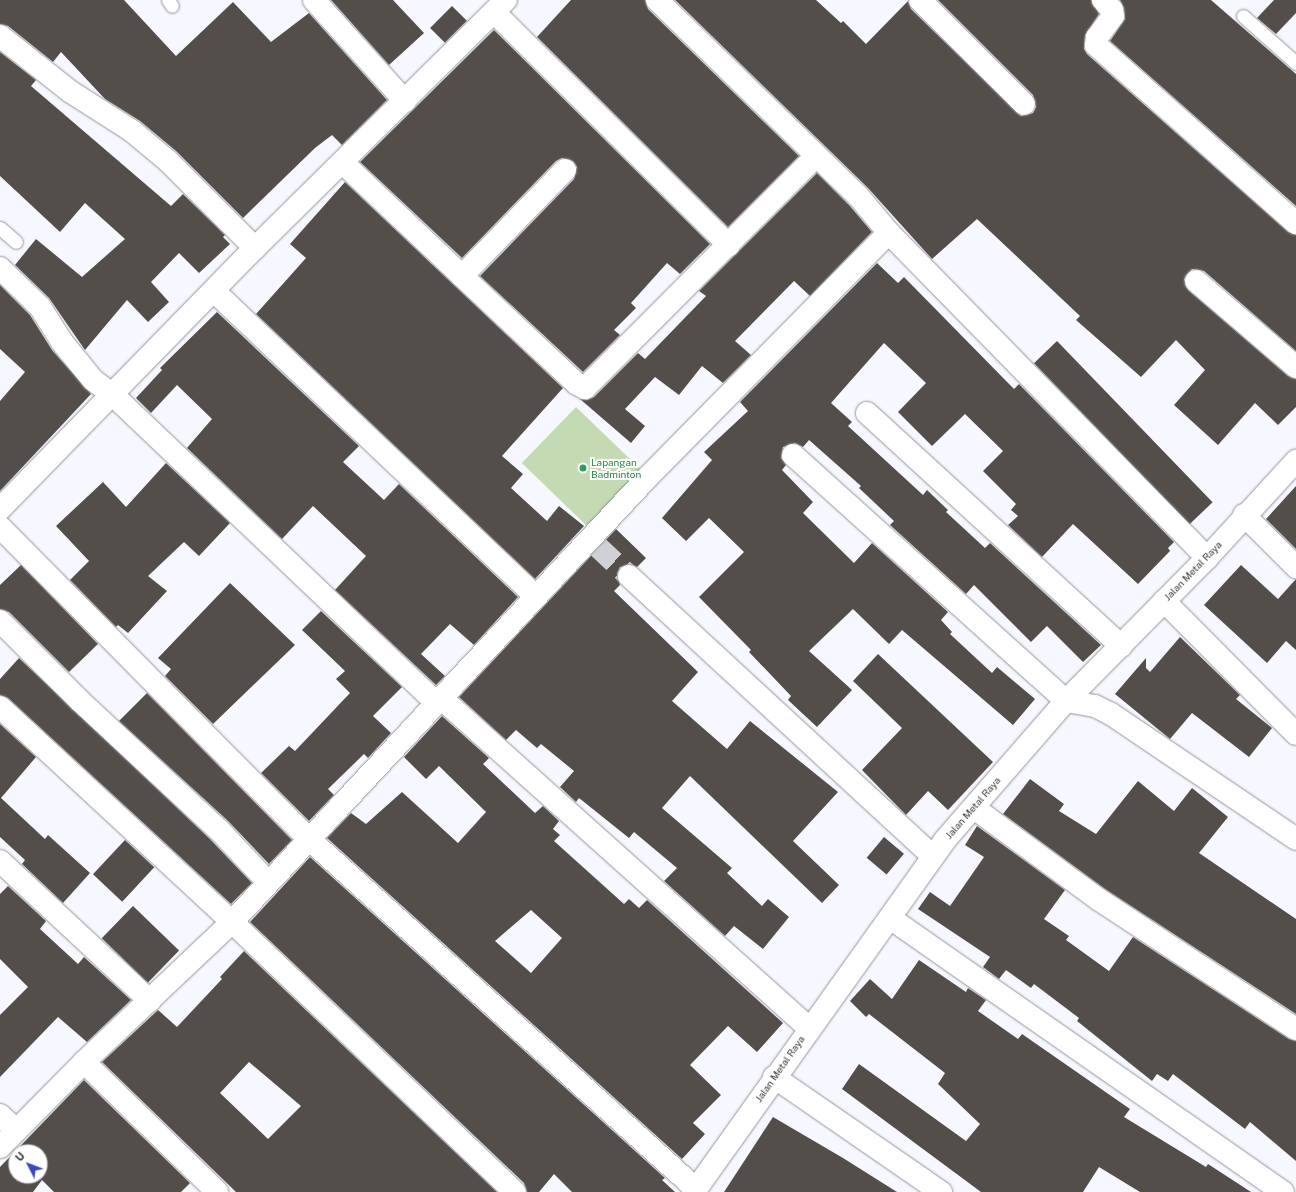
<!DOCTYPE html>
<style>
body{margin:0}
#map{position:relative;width:1296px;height:1192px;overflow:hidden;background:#f7f8ff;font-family:"Public Sans",sans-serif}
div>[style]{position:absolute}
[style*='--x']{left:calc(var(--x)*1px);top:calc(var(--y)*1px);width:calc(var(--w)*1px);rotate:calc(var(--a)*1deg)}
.green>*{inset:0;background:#c4dab2;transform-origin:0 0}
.building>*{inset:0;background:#544e4a;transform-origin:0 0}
.minor-tunnel>*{height:22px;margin-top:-11px;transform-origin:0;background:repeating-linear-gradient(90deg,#d0d1d7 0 22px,transparent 0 33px)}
.roads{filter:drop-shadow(0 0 1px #94959b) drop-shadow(0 0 1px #94959b)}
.service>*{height:13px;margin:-6.5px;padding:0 6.5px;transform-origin:6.5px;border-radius:6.5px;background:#fff}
.minor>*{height:22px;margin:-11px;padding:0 11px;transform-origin:11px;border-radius:11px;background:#fff}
.dots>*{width:11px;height:11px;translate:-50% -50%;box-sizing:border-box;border:2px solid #fff;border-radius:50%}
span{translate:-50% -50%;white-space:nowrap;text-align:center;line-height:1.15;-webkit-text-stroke:4px #fff;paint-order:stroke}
.leisure-label{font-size:10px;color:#27864d}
.left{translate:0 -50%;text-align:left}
.street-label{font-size:10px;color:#333436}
.north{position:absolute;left:8px;top:1144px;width:40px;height:40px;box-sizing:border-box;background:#fff;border:1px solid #adaeaf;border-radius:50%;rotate:312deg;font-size:11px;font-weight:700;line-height:16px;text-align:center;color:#333436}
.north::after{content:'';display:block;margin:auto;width:14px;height:18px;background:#3c49bd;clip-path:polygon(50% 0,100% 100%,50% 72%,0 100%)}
</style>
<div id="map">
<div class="green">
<i style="left:576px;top:407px;width:93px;height:78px;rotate:44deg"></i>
</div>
<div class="building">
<i style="clip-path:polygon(0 0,124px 0,176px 56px,233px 2px,271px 42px,309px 13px,387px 100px,342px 145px,332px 135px,315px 148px,243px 218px,176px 151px,140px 121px,105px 99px,61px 52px,53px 62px,8px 26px,0 24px)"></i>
<i style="clip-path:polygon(331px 0,393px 0,424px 33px,389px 65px)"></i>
<i style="clip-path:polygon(571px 0,645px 0,648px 9px,799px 156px,728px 227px,537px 37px)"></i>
<i style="clip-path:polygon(675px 0,816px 0,841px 23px,843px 21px,866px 44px,908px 1px,911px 9px,1021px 116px,1033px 113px,1036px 107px,1033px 95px,938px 0,1091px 0,1099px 14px,1085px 35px,1084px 49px,1087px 54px,1288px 232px,1296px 235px,1296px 351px,1204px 271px,1192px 269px,1184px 279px,1188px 290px,1288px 376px,1296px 379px,1296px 407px,1278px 425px,1255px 403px,1218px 445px,1174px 405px,1205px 370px,1176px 340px,1141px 377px,1076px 320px,1080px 316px,977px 219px,932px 259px,868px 188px)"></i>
<i style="clip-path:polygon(1120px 0,1211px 0,1296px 74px,1296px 206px,1110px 41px,1125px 19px,1124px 8px)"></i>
<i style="clip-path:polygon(1274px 0,1296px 0,1296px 13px,1276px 34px,1257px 18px)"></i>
<i style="left:452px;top:6px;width:21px;height:31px;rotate:45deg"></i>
<i style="clip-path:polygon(494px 30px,710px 244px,680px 274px,667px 263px,631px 303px,636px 308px,614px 330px,620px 335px,583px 372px,480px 276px,574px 179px,577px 167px,573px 161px,562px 158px,556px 161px,462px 258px,360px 162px)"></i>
<i style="clip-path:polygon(0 52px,36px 80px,31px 86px,171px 206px,183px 194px,225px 235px,223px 237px,230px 244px,199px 273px,179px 253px,151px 282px,169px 302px,148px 322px,127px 300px,85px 350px,49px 298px,15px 265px,36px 239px,82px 277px,125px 239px,85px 203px,60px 232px,0 176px)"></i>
<i style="clip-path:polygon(817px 173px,850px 206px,872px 232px,810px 296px,794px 281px,735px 341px,751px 355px,723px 383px,702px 366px,679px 395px,655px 377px,625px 409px,645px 426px,631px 443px,580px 399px,587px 400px,594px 397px,638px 353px,645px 359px,706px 296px,699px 291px)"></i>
<i style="clip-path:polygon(345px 182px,563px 388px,502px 456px,523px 474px,511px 488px,547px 521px,559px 506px,584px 526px,535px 579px,256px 314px,306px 258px,290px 244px)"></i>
<i style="clip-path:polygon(877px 263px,898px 283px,904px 277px,1014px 389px,1019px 384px,1174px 542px,1168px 548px,1170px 551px,1138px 584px,1073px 524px,1042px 557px,1008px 525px,1018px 516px,1011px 510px,1016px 504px,983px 471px,1003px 451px,965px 414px,932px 446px,898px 412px,926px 383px,884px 343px,831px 403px,852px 422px,848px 426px,923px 495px,927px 490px,948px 510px,946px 512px,985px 548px,990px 543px,1101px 645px,1083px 662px,1047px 626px,1031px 642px,974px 585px,966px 594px,890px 525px,894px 521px,859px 488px,861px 486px,809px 440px,803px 447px,795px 443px,783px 447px,781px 458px,786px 465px,782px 470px,813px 502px,803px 513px,854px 563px,872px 543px,948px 612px,941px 620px,952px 632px,950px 634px,992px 673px,997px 667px,1035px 699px,1013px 725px,902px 630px,889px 644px,853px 609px,809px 651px,852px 690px,817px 727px,788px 700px,791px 696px,749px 652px,751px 650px,699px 597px,744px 552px,709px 518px,686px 541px,662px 518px,712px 460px,704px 452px,748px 411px,740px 402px)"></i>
<i style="clip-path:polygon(0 285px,30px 315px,52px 350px,91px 394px,0 491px,0 401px,25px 372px,0 349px)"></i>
<i style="clip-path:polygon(217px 312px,359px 446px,343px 462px,384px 500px,399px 484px,518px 597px,474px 645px,450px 624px,421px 654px,445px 676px,436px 685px,335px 590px,366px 556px,313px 506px,282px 539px,187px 448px,212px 419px,177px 385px,151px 413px,136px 398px,162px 370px,160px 368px)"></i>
<i style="left:1057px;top:341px;width:224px;height:32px;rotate:46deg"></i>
<i style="clip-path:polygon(166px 463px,230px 523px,199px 556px,184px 542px,148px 576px,167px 591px,128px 633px,118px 625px,116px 627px,70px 580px,89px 561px,56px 526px,103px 482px,126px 507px)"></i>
<i style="clip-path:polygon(1296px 486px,1296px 549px,1266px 519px)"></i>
<i style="clip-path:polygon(616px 529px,646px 558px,637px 567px,631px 564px,620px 567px,617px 574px,620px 585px,614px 591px,698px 672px,672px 701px,727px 749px,750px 721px,838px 792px,793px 841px,839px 885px,822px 903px,690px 776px,662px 808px,732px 868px,727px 873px,762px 906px,768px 899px,789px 917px,763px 949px,734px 926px,725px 936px,664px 881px,677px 868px,634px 832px,629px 838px,579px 798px,576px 802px,560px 787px,574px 771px,541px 744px,537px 748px,516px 730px,506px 740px,459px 697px)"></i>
<i style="clip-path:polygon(21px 565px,98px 644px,69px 672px,9px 612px,0 609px,0 585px)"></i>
<i style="clip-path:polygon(1241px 565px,1278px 599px,1296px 579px,1296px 650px,1286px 641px,1267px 663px,1204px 605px)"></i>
<i style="clip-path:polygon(230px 583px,295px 645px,213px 724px,165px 676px,171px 669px,158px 658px)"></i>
<i style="clip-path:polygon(321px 611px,402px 687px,373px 716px,391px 733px,368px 758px,364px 754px,328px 789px,334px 795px,309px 821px,261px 773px,289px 746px,295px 751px,350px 693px,336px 679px,345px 671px,302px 630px)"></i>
<i style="clip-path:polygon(1180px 637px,1240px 695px,1236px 699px,1272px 728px,1249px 757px,1192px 713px,1170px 739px,1115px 694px,1146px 658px,1146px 668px,1150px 672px)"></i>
<i style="clip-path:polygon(878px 654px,993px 762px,948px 810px,928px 791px,906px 815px,862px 770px,902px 728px,853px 681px)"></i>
<i style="clip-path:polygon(19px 658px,210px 839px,252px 883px,231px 904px,8px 698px,0 695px,0 679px)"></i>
<i style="clip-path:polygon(147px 693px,292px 840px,269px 864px,228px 821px,119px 721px)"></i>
<i style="clip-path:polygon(evenodd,442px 716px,489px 758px,483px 764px,535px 813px,543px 806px,559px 821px,553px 829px,560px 835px,554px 841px,624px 904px,629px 899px,639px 908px,647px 900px,783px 1023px,757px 1052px,728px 1026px,690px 1065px,721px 1095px,693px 1123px,705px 1134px,682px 1159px,327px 838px,351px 813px,366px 824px,402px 792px,458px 843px,486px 812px,439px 766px,426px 779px,404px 757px,442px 716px,531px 910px,562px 938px,531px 973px,495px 941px,531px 910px)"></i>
<i style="clip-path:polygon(0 724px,36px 757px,1px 798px,45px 839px,48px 835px,90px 873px,63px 903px,22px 864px,25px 860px,0 837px)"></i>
<i style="clip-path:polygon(1030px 779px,1064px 804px,1059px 811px,1096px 834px,1138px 781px,1174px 811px,1192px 788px,1228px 817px,1199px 853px,1296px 919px,1296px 1014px,1105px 889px,1003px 814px)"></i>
<i style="clip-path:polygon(977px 826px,1065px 890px,1044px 919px,1069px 936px,1066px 940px,1109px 971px,1133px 937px,1289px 1039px,1296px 1041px,1296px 1161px,1250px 1122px,1245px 1129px,1173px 1074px,1168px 1081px,1157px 1074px,1152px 1081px,1077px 1021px,1079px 1018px,1034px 984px,1031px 988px,1006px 970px,999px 979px,983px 967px,990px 957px,918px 909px,930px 892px,950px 906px,984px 857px,965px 845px)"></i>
<i style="left:884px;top:837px;width:26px;height:27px;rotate:40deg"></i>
<i style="left:125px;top:840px;width:40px;height:47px;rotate:43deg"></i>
<i style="clip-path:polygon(310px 857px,665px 1178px,662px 1180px,675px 1192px,572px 1192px,554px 1174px,539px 1192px,527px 1192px,524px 1183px,250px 922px)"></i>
<i style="clip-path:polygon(8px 886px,46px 921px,40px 929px,78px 964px,84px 957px,131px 1000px,87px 1042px,58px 1017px,0 1077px,0 1015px,28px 987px,0 959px,0 894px)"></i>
<i style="left:133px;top:906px;width:64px;height:45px;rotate:44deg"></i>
<i style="clip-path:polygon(evenodd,244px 951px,497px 1192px,236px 1192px,102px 1062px,158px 1010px,177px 1027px,222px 979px,220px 977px,244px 951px,249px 1062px,301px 1106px,268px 1139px,220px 1093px,249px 1062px)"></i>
<i style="clip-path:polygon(919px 960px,966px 992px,968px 988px,986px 1000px,978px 1011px,1018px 1039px,1022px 1034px,1130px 1109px,1124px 1117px,1206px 1167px,1208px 1164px,1251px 1192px,1140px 1192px,1099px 1167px,1083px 1192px,981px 1192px,842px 1089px,859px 1064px,966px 1141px,980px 1124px,938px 1084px,945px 1073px,869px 1014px,866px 1017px,850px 1001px,870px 979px,892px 999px)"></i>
<i style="clip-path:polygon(evenodd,84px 1080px,190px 1183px,181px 1192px,54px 1192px,42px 1180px,33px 1192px,0 1192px,0 1167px,84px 1080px,16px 1152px,40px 1152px,40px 1176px,16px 1176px,16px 1152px)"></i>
<i style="clip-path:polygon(773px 1117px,843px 1158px,897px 1192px,724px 1192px)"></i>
</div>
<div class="minor-tunnel">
<i style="--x:598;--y:547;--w:42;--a:43.1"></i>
</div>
<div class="roads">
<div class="service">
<i style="--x:168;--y:0;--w:7;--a:56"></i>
<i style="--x:1243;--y:16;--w:71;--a:41.6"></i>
<i style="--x:0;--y:228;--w:21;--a:41"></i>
</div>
<div class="minor">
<i style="--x:314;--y:0;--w:136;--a:48"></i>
<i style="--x:657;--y:0;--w:282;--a:44.3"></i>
<i style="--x:859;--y:197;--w:47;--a:50.2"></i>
<i style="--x:889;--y:233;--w:455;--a:45.6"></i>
<i style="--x:920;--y:0;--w:147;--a:45"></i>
<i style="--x:1103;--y:0;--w:13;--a:48"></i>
<i style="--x:1112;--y:10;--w:6;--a:81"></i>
<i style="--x:1113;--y:16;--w:26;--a:127"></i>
<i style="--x:1097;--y:37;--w:8;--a:97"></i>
<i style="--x:1096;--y:45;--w:268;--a:41.7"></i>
<i style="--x:494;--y:12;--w:331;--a:44.8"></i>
<i style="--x:0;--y:36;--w:90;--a:38.3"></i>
<i style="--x:71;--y:92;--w:72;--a:32.6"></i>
<i style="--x:132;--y:131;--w:47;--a:39.8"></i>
<i style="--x:168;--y:161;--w:123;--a:45"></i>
<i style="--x:343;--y:163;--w:164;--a:43.5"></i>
<i style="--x:565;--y:170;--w:148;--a:134.2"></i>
<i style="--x:462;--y:276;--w:158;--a:43.2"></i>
<i style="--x:577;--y:384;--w:9;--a:27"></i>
<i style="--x:585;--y:388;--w:327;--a:-45.1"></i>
<i style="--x:0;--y:268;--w:56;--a:44.3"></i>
<i style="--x:40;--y:307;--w:41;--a:57.8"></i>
<i style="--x:62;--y:342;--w:49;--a:50.8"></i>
<i style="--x:93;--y:380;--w:25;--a:37"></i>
<i style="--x:113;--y:395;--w:445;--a:43.6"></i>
<i style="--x:1196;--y:281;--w:132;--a:40.7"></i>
<i style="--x:215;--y:292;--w:441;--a:43.5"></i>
<i style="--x:867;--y:413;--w:345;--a:42.5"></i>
<i style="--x:793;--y:455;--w:367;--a:42"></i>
<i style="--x:1066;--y:701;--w:29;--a:10"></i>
<i style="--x:1095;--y:706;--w:18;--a:27"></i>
<i style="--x:1111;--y:714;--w:223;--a:34"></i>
<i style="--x:0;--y:509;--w:365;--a:-45.7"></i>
<i style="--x:255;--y:248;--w:353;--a:-44.7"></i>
<i style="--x:1244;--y:515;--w:74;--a:45"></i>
<i style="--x:0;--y:527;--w:438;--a:45.3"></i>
<i style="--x:308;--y:838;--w:523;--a:42.13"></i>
<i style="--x:629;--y:576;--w:414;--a:42.7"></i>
<i style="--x:1164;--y:601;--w:187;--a:45.2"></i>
<i style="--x:0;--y:621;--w:113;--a:45"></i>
<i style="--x:80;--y:701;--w:190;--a:42.9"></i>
<i style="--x:219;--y:830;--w:71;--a:46.7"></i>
<i style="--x:440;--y:697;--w:496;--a:41.9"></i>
<i style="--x:0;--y:707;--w:316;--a:42.8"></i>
<i style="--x:232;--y:922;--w:391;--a:43.7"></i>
<i style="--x:974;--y:808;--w:154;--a:36.3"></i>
<i style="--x:1098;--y:899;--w:237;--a:33.3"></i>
<i style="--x:0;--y:861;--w:205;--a:43"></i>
<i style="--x:890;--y:918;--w:479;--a:34.9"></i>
<i style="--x:84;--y:1062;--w:186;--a:44.3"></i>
<i style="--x:774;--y:1077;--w:203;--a:34.6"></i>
<i style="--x:0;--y:1115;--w:22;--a:43"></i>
<i style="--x:0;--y:1147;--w:120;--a:-45.3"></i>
<i style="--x:84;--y:1062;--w:204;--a:-43.4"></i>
<i style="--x:232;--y:922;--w:605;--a:-46.94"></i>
<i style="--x:645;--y:480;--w:347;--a:-45.4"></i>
<i style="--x:694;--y:1192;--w:432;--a:-54.5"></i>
<i style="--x:945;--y:840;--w:184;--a:-49"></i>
<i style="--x:1066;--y:701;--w:201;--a:-45.4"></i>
<i style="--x:1207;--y:558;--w:132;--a:-47.5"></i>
</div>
</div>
<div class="dots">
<i style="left:583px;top:468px;background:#2e9e5b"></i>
</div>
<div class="leisure-label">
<span class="left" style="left:591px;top:468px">Lapangan<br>Badminton</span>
</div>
<div class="street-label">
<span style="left:1193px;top:571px;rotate:-46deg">Jalan Metal Raya</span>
<span style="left:973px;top:808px;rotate:-49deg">Jalan Metal Raya</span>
<span style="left:780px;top:1069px;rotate:-55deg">Jalan Metal Raya</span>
</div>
<div class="north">U</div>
</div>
